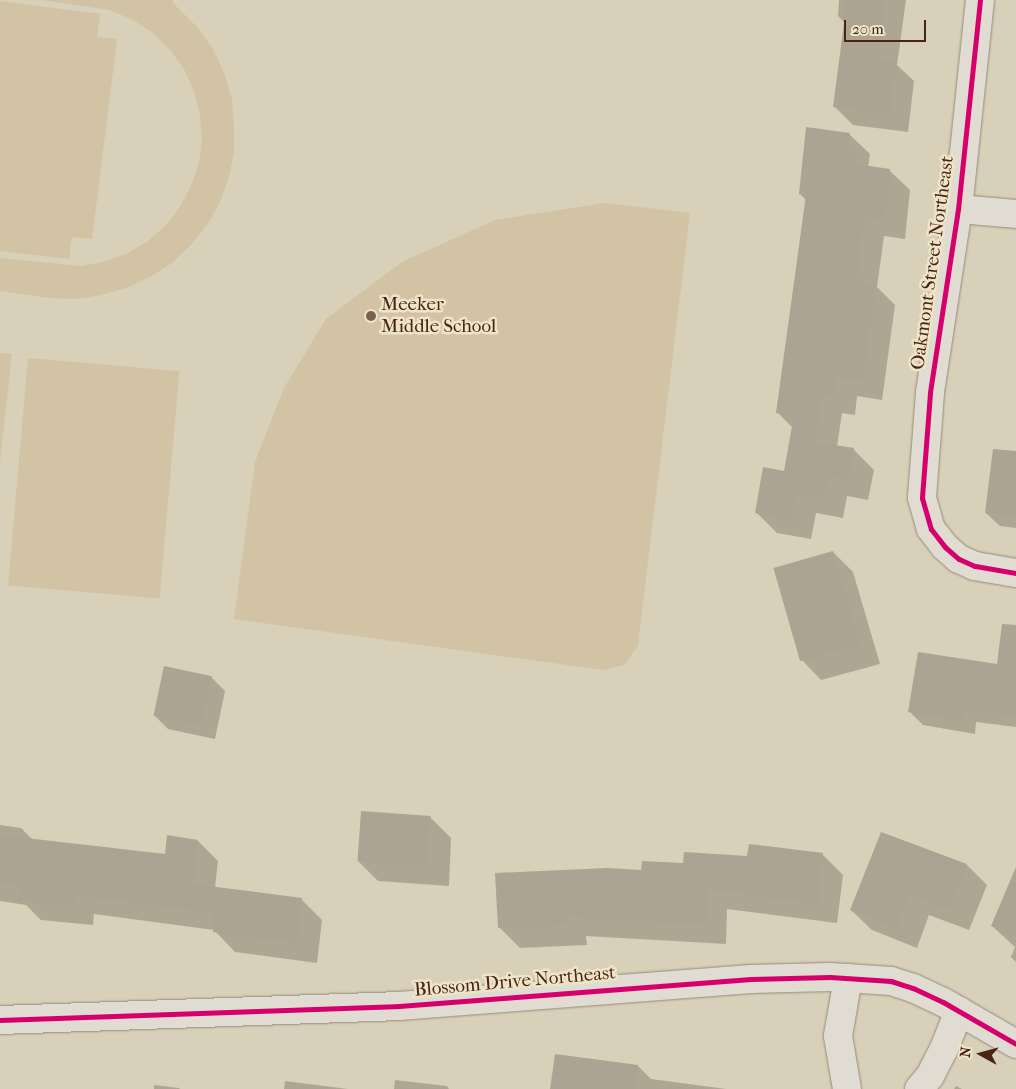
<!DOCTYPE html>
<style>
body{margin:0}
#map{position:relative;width:1016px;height:1089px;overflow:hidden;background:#d8d0b8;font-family:"IM FELL French Canon",serif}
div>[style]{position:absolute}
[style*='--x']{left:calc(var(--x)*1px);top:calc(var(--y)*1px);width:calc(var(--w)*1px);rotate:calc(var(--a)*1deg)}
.green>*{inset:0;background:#d1c3a3;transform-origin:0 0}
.shadow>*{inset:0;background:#0003}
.building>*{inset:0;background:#aca393;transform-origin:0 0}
.roads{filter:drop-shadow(0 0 1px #958b7d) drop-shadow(0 0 1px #958b7d)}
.minor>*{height:28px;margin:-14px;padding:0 14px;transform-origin:14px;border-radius:14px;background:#e0dcd1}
.cycleway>*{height:5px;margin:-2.5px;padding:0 2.5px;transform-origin:2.5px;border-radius:2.5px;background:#d6006c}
.dots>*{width:14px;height:14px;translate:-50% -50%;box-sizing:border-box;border:2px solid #efe4c8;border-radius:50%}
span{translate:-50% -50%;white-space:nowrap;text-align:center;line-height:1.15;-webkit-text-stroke:5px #efe4c8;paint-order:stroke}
.street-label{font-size:19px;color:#472416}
.poi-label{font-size:19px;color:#472416}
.left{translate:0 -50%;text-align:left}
.north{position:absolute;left:956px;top:1029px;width:50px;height:50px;-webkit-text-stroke:4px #efe4c8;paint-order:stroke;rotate:277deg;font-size:14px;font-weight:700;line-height:20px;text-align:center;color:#472416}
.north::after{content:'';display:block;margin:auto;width:18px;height:22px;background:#472416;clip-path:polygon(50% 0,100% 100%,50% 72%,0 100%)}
.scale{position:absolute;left:844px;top:20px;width:82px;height:22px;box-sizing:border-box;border:2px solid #472416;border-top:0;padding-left:6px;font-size:15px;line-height:18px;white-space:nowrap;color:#472416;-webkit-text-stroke:4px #efe4c8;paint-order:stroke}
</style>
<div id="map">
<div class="green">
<i style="clip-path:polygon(41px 0,173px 0,173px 3px,199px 29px,214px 51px,225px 75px,232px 100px,234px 126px,234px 152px,229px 177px,220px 202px,207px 225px,191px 245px,172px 263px,150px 277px,126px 288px,101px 295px,75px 299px,49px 298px,0 291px,0 258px,80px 266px,103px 262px,126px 254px,147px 242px,165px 226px,180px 207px,191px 186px,199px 163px,202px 139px,200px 115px,194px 91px,184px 69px,170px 50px,153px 33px,133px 20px,110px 10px)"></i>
<i style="clip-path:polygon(0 1px,100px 14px,97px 37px,117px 39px,92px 239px,72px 237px,69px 259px,0 251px)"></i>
<i style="clip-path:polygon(605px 203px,690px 213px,638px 645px,625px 665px,603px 670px,234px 619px,255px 462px,284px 388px,326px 319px,402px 262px,495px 220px)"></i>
<i style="clip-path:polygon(0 353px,12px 354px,0 462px)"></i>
<i style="left:28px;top:358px;width:152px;height:228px;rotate:5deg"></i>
</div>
<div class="shadow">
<i style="clip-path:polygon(839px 0,906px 0,897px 65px,914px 81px,908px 132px,853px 125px,835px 107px,845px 23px,838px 16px)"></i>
<i style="clip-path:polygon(849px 134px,870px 154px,868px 167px,889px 170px,910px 190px,905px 239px,884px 236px,877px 287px,895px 305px,882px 400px,857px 396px,855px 415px,842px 413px,837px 447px,854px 450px,874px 470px,868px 500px,847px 496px,843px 518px,816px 513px,811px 539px,777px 533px,756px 512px,785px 472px,793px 428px,777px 412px,806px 200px,800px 194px)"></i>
<i style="clip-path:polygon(1016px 453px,1016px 528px,1000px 526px,986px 513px)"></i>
<i style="clip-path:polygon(833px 552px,853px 572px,880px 664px,821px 680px,801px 659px)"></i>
<i style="clip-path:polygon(1016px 652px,1016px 727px,976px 722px,975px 734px,923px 725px,910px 712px,998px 666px)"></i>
<i style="clip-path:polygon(211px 677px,225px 691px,215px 739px,168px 729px,155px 716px)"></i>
<i style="clip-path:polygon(431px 818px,451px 838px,449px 886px,378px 881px,358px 861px)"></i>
<i style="clip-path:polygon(0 825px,21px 828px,33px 840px,166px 856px,198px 841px,218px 861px,215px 888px,302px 900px,322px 920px,317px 963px,235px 952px,214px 930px,94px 914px,93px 925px,41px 920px,26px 905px,0 901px)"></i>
<i style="clip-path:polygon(750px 845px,823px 855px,843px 875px,837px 923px,727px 909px,726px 944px,586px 936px,587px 945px,520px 948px,499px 927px,643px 872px,748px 858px)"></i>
<i style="clip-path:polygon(967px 865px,987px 885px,969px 930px,929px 915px,917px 948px,872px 930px,851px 910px)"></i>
<i style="clip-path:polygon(1016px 884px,1016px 962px,1011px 957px,1015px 947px,992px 926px)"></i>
<i style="clip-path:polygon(638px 1066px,651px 1079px,726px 1089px,551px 1089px)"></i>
<i style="clip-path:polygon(395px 1080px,447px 1086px,449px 1089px,394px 1089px)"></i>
<i style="clip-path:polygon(285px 1081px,348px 1089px,284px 1089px)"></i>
<i style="clip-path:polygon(154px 1085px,179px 1088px,180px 1089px,154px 1089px)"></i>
<i style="clip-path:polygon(956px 1086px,962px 1089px,954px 1089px)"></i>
</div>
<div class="building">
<i style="clip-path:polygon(847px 0,885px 0,877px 60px,896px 62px,890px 114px,833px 107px)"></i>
<i style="clip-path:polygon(806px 127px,850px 133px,848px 153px,857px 154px,856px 164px,890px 169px,885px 219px,864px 217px,856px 281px,876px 284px,862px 380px,837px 377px,835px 395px,822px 393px,815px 442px,854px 448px,848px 480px,827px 476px,823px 498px,796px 493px,791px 520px,755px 513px,763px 467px,784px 471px,794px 415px,776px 413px,806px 195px,799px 194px)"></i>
<i style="clip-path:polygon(993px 449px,1016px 451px,1016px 517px,985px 513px)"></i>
<i style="left:833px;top:551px;width:97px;height:62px;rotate:74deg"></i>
<i style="clip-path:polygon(1002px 624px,1016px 625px,1016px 716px,963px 709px,961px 721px,908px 712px,918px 652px,997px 664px)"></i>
<i style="left:164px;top:666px;width:49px;height:51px;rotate:12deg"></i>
<i style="left:361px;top:811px;width:70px;height:50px;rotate:4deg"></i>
<i style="clip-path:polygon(881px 832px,967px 864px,949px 910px,909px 895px,896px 928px,850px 910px)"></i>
<i style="clip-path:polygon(0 835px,165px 854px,167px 835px,198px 840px,193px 884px,302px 898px,297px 943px,213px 932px,215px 913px,74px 895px,73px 906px,19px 900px,21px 886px,0 884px)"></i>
<i style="clip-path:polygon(749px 844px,823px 853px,817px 904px,708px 889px,706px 924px,567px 917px,567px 925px,498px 928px,495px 873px,607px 868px,641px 870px,642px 861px,683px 863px,684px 852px,747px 856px)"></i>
<i style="clip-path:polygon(1016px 867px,1016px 937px,991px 926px)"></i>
<i style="clip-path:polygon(555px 1054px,638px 1065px,635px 1089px,550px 1089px)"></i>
</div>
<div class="roads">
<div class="minor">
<i style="--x:980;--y:0;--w:210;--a:96"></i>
<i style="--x:958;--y:209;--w:186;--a:98.7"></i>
<i style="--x:930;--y:393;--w:105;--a:94.4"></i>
<i style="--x:922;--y:498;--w:32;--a:74"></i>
<i style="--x:931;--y:529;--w:23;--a:52"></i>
<i style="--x:945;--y:547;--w:18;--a:41"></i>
<i style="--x:959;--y:559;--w:17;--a:24"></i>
<i style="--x:975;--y:566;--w:42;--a:9.7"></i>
<i style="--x:958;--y:209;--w:58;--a:4.9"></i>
<i style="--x:0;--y:1020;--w:399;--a:-2"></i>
<i style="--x:399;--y:1006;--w:353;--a:-4.4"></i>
<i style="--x:751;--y:979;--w:79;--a:-1.5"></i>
<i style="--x:830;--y:977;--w:61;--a:3.8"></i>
<i style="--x:891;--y:981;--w:23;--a:18"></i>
<i style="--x:913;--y:988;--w:33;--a:25"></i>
<i style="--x:943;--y:1002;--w:84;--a:29.9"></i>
<i style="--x:847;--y:1089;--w:54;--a:-99.6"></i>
<i style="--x:838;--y:1036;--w:59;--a:-80.2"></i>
<i style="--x:919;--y:1089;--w:17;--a:-50"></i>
<i style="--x:930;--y:1076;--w:30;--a:-63"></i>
<i style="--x:944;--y:1049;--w:41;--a:-68.5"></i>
</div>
</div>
<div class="cycleway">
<i style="--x:980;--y:0;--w:210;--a:96"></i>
<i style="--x:958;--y:209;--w:186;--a:98.7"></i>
<i style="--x:930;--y:393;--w:105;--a:94.4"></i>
<i style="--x:922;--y:498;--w:32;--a:74"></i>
<i style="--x:931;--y:529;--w:23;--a:52"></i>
<i style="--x:945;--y:547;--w:18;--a:41"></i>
<i style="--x:959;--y:559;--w:17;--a:24"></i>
<i style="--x:975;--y:566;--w:42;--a:9.7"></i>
<i style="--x:0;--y:1020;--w:399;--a:-2"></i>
<i style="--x:399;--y:1006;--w:353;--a:-4.4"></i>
<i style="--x:751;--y:979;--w:79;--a:-1.5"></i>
<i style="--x:830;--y:977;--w:61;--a:3.8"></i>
<i style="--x:891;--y:981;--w:23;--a:18"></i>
<i style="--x:913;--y:988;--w:33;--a:25"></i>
<i style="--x:943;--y:1002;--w:84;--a:29.9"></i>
</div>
<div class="dots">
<i style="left:371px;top:316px;background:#7a604f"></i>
</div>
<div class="street-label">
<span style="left:933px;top:263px;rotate:-82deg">Oakmont Street Northeast</span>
<span style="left:515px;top:982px;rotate:-5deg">Blossom Drive Northeast</span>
</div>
<div class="poi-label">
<span class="left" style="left:381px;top:316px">Meeker<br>Middle School</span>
</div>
<div class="north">N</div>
<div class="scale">20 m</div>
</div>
